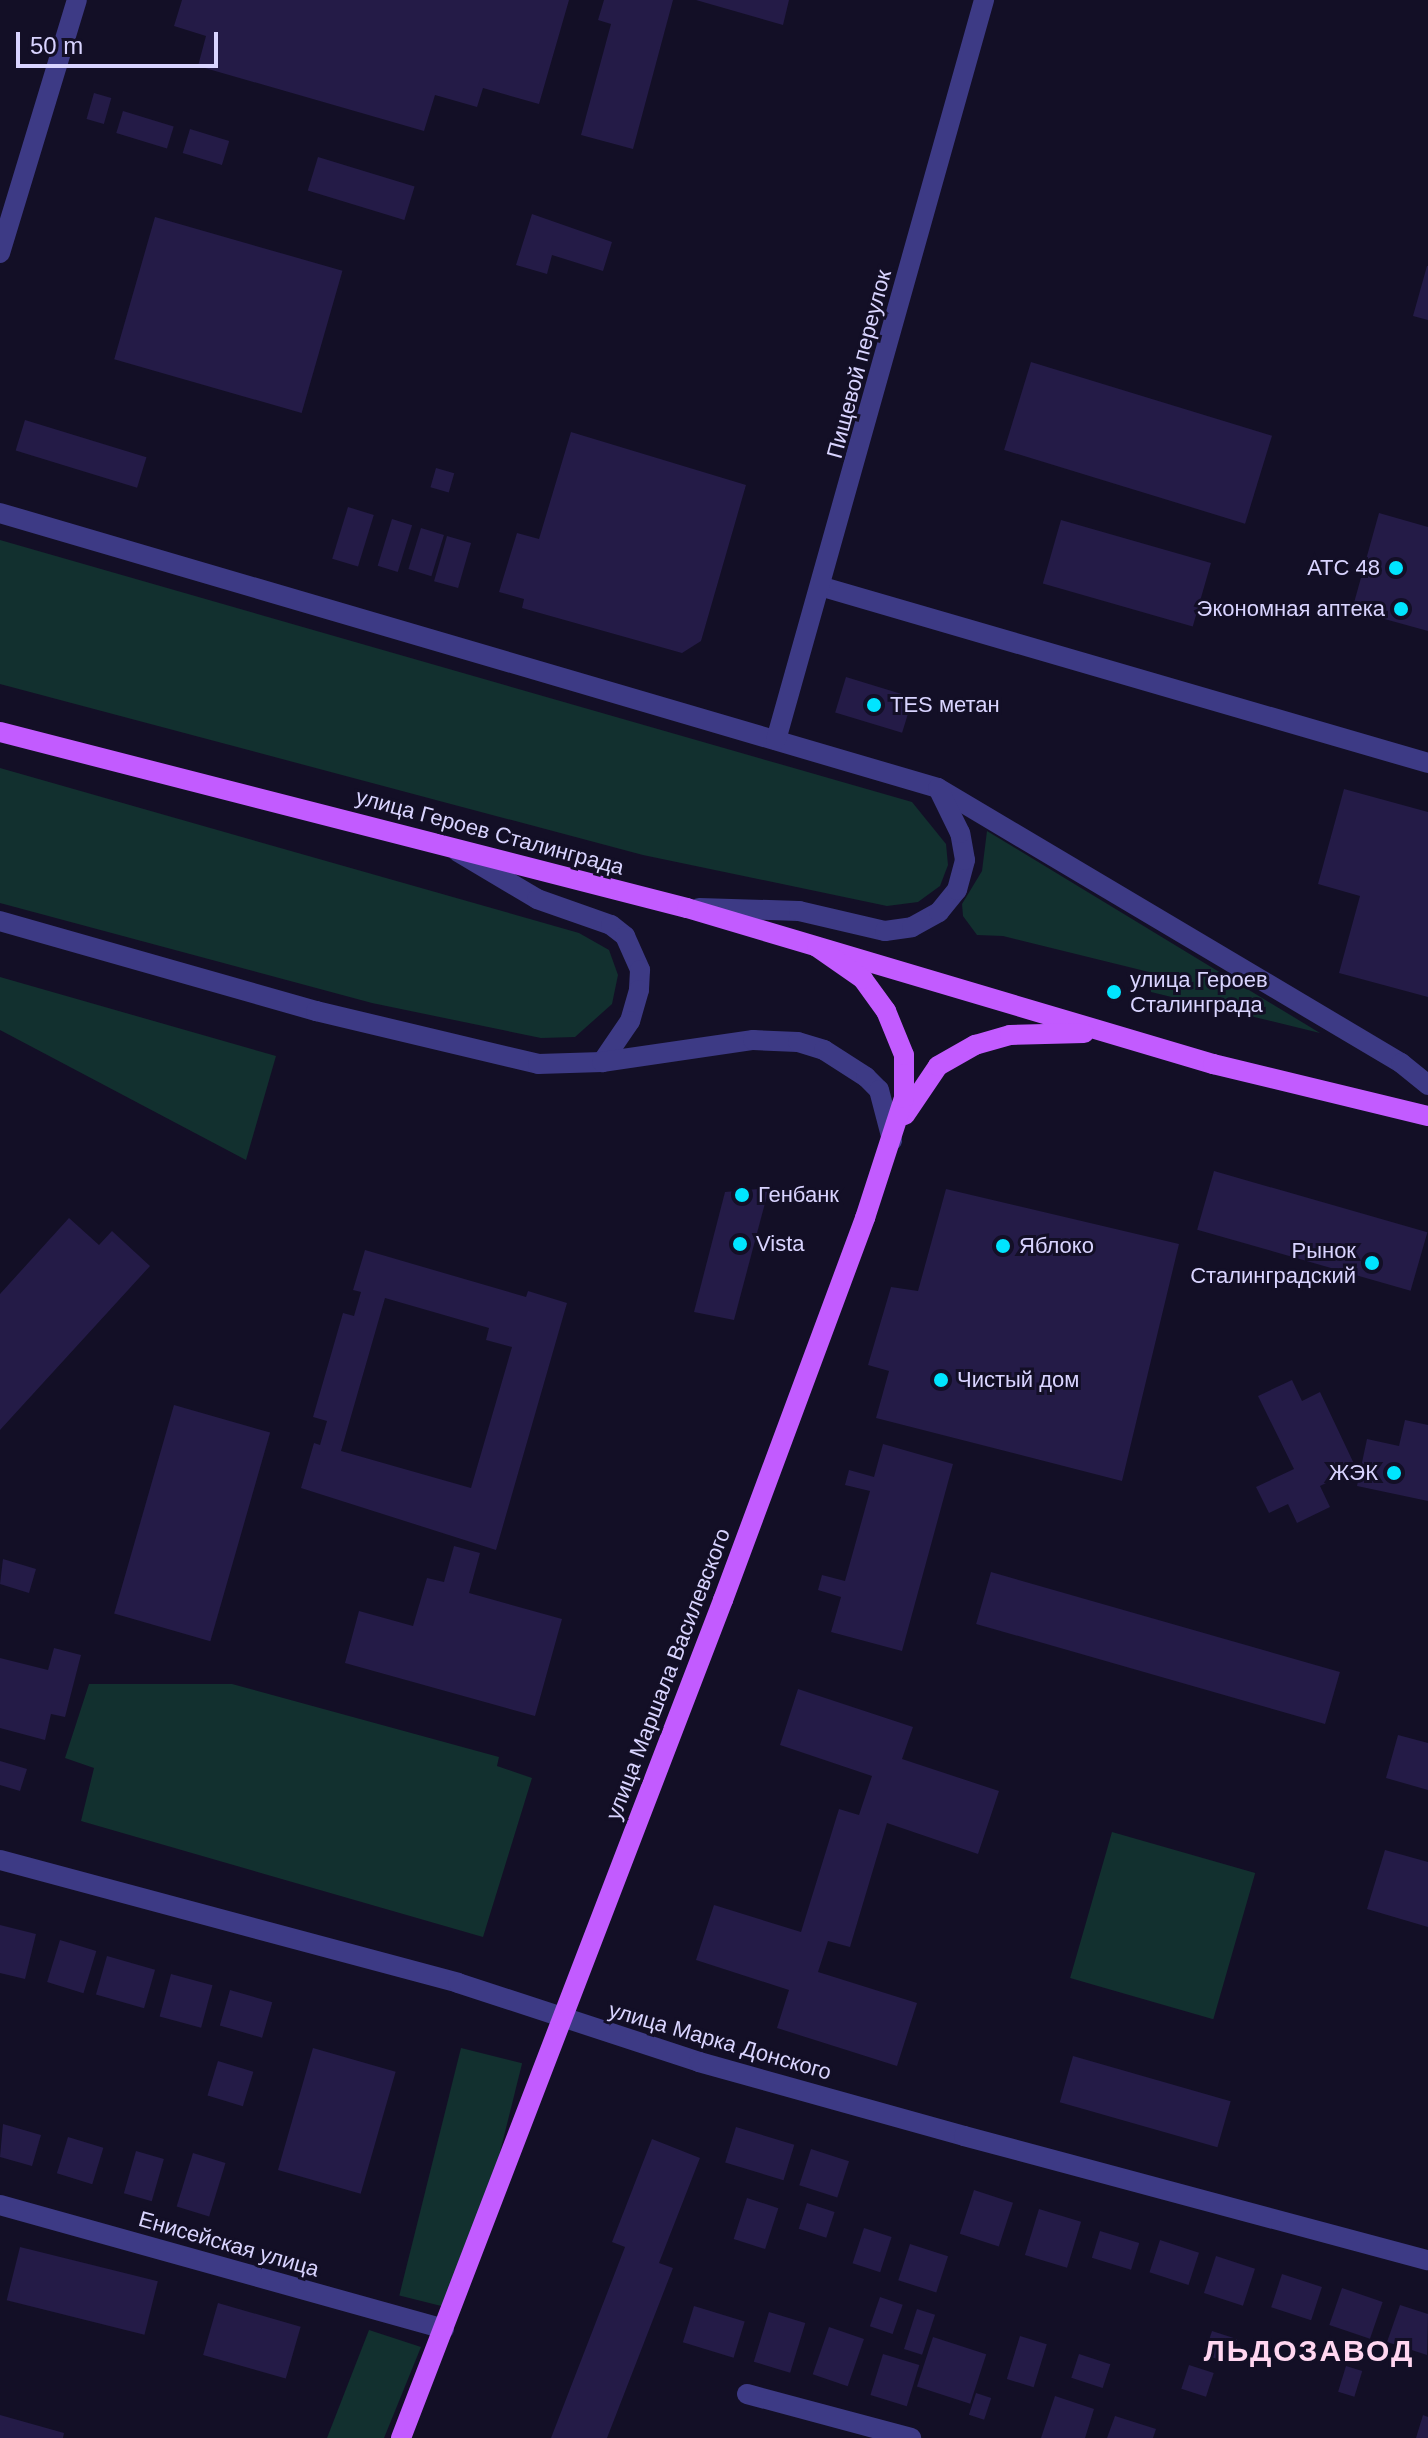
<!DOCTYPE html>
<meta charset="utf-8">
<style>
body{margin:0}
#map{position:relative;width:1428px;height:2438px;overflow:hidden;background:#130f26;font-family:Helvetica,sans-serif}
div>[style]{position:absolute}
[style*='--x']{left:calc(var(--x)*1px);top:calc(var(--y)*1px);width:calc(var(--w)*1px);rotate:calc(var(--a)*1deg)}
.green>*{inset:0;background:#12302f;transform-origin:0 0}
.building>*{inset:0;background:#241b47;transform-origin:0 0}
.minor>*{height:20px;margin:-10px;padding:0 10px;transform-origin:10px;border-radius:10px;background:#3d3a85}
.major>*{height:20px;margin:-10px;padding:0 10px;transform-origin:10px;border-radius:10px;background:#c25bff}
.dots>*{width:22px;height:22px;translate:-50% -50%;box-sizing:border-box;border:4px solid #130f26;border-radius:50%}
span{translate:-50% -50%;white-space:nowrap;text-align:center;line-height:1.15;-webkit-text-stroke:6px #130f26;paint-order:stroke}
.street-label{font-size:22px;color:#d9d4ff}
.poi-label{font-size:22px;color:#d9d4ff}
.right{translate:-100% -50%;text-align:right}
.left{translate:0 -50%;text-align:left}
.district-label{font-size:30px;color:#ffd6f0;font-weight:700;letter-spacing:2px}
.scale{position:absolute;left:16px;top:32px;width:202px;height:36px;box-sizing:border-box;border:4px solid #d9d4ff;border-top:0;padding-left:10px;font-size:24px;line-height:28px;white-space:nowrap;color:#d9d4ff;-webkit-text-stroke:6px #130f26;paint-order:stroke}
</style>
<div id="map">
<div class="green">
<i style="clip-path:polygon(0 540px,912px 802px,946px 844px,948px 865px,940px 886px,918px 902px,887px 906px,643px 855px,0 684px)"></i>
<i style="clip-path:polygon(0 768px,579px 933px,609px 950px,618px 975px,612px 1004px,575px 1037px,541px 1038px,372px 1003px,0 903px)"></i>
<i style="clip-path:polygon(987px 831px,1320px 1033px,1151px 992px,1149px 972px,1003px 936px,977px 935px,963px 916px,962px 904px,982px 871px)"></i>
<i style="clip-path:polygon(0 977px,276px 1056px,246px 1160px,0 1030px)"></i>
<i style="clip-path:polygon(89px 1684px,232px 1684px,499px 1757px,497px 1766px,532px 1778px,483px 1937px,81px 1821px,94px 1768px,65px 1758px)"></i>
<i style="left:1112px;top:1832px;width:149px;height:152px;rotate:16deg"></i>
<i style="left:461px;top:2048px;width:63px;height:255px;rotate:14deg"></i>
<i style="clip-path:polygon(369px 2330px,421px 2347px,384px 2438px,327px 2438px)"></i>
</div>
<div class="building">
<i style="clip-path:polygon(182px 0,569px 0,539px 104px,483px 88px,477px 107px,435px 95px,424px 131px,198px 66px,206px 36px,174px 26px)"></i>
<i style="clip-path:polygon(604px 0,673px 0,633px 149px,581px 135px,611px 24px,598px 20px)"></i>
<i style="clip-path:polygon(696px 0,789px 0,783px 25px)"></i>
<i style="left:94px;top:93px;width:18px;height:27px;rotate:16deg"></i>
<i style="left:123px;top:111px;width:53px;height:23px;rotate:17deg"></i>
<i style="left:190px;top:129px;width:41px;height:25px;rotate:17deg"></i>
<i style="left:318px;top:157px;width:101px;height:35px;rotate:17deg"></i>
<i style="clip-path:polygon(532px 214px,612px 242px,603px 271px,552px 255px,547px 274px,516px 265px)"></i>
<i style="left:155px;top:217px;width:195px;height:148px;rotate:16deg"></i>
<i style="clip-path:polygon(1427px 266px,1428px 266px,1428px 320px,1413px 316px)"></i>
<i style="left:1031px;top:362px;width:252px;height:92px;rotate:17deg"></i>
<i style="left:25px;top:420px;width:127px;height:32px;rotate:17deg"></i>
<i style="clip-path:polygon(571px 432px,746px 485px,701px 641px,682px 653px,522px 608px,524px 599px,499px 592px,517px 533px,539px 539px)"></i>
<i style="left:436px;top:468px;width:19px;height:20px;rotate:16deg"></i>
<i style="left:348px;top:507px;width:27px;height:54px;rotate:17deg"></i>
<i style="clip-path:polygon(1379px 513px,1428px 527px,1428px 631px,1352px 610px)"></i>
<i style="left:392px;top:519px;width:21px;height:49px;rotate:17deg"></i>
<i style="left:1061px;top:520px;width:156px;height:66px;rotate:16deg"></i>
<i style="left:421px;top:528px;width:24px;height:43px;rotate:17deg"></i>
<i style="left:447px;top:536px;width:25px;height:47px;rotate:16deg"></i>
<i style="left:846px;top:677px;width:70px;height:37px;rotate:17deg"></i>
<i style="clip-path:polygon(1344px 789px,1428px 812px,1428px 997px,1339px 973px,1360px 896px,1318px 884px)"></i>
<i style="left:1214px;top:1171px;width:222px;height:61px;rotate:16deg"></i>
<i style="clip-path:polygon(769px 1188px,734px 1320px,694px 1312px,725px 1192px)"></i>
<i style="clip-path:polygon(946px 1189px,1179px 1244px,1122px 1481px,876px 1418px,889px 1371px,868px 1365px,891px 1287px,918px 1291px)"></i>
<i style="clip-path:polygon(69px 1218px,99px 1245px,112px 1231px,150px 1266px,0 1430px,0 1294px)"></i>
<i style="clip-path:polygon(evenodd,365px 1250px,526px 1297px,528px 1291px,567px 1303px,496px 1550px,301px 1488px,314px 1443px,320px 1445px,327px 1421px,313px 1417px,343px 1313px,354px 1316px,361px 1292px,353px 1290px,365px 1250px,385px 1298px,489px 1328px,486px 1340px,512px 1347px,471px 1488px,341px 1451px,385px 1298px)"></i>
<i style="clip-path:polygon(1292px 1380px,1302px 1401px,1320px 1392px,1356px 1468px,1320px 1486px,1330px 1507px,1297px 1523px,1288px 1504px,1269px 1513px,1256px 1487px,1294px 1469px,1258px 1396px)"></i>
<i style="left:174px;top:1405px;width:100px;height:217px;rotate:16deg"></i>
<i style="clip-path:polygon(1405px 1420px,1428px 1425px,1428px 1501px,1357px 1486px,1367px 1439px,1399px 1446px)"></i>
<i style="clip-path:polygon(883px 1444px,953px 1464px,902px 1651px,831px 1632px,841px 1597px,818px 1590px,822px 1575px,845px 1581px,870px 1491px,845px 1485px,849px 1470px,874px 1477px)"></i>
<i style="clip-path:polygon(454px 1546px,480px 1553px,469px 1593px,562px 1619px,535px 1716px,345px 1663px,359px 1611px,413px 1626px,427px 1578px,444px 1582px)"></i>
<i style="clip-path:polygon(3px 1559px,36px 1569px,29px 1593px,0 1584px)"></i>
<i style="left:991px;top:1572px;width:363px;height:54px;rotate:16deg"></i>
<i style="clip-path:polygon(54px 1648px,81px 1655px,65px 1717px,51px 1714px,45px 1740px,0 1728px,0 1658px,48px 1670px)"></i>
<i style="clip-path:polygon(798px 1689px,913px 1727px,902px 1759px,999px 1791px,978px 1854px,887px 1823px,850px 1947px,828px 1941px,818px 1972px,917px 2003px,897px 2066px,777px 2028px,789px 1990px,696px 1960px,714px 1905px,801px 1932px,839px 1809px,859px 1815px,872px 1776px,780px 1745px)"></i>
<i style="clip-path:polygon(1398px 1735px,1428px 1743px,1428px 1790px,1386px 1778px)"></i>
<i style="clip-path:polygon(0 1761px,27px 1769px,20px 1791px,0 1785px)"></i>
<i style="clip-path:polygon(1385px 1850px,1428px 1862px,1428px 1927px,1367px 1909px)"></i>
<i style="clip-path:polygon(0 1925px,36px 1934px,25px 1979px,0 1973px)"></i>
<i style="left:60px;top:1940px;width:38px;height:44px;rotate:17deg"></i>
<i style="left:107px;top:1956px;width:50px;height:40px;rotate:16deg"></i>
<i style="left:171px;top:1974px;width:43px;height:44px;rotate:15deg"></i>
<i style="left:230px;top:1990px;width:44px;height:37px;rotate:16deg"></i>
<i style="left:313px;top:2048px;width:86px;height:127px;rotate:16deg"></i>
<i style="left:1073px;top:2056px;width:164px;height:48px;rotate:16deg"></i>
<i style="left:218px;top:2061px;width:37px;height:36px;rotate:17deg"></i>
<i style="clip-path:polygon(3px 2124px,41px 2135px,32px 2166px,0 2157px)"></i>
<i style="left:736px;top:2127px;width:61px;height:37px;rotate:17deg"></i>
<i style="left:68px;top:2137px;width:37px;height:38px;rotate:17deg"></i>
<i style="clip-path:polygon(652px 2139px,700px 2158px,659px 2263px,673px 2268px,607px 2438px,551px 2438px,625px 2247px,612px 2242px)"></i>
<i style="left:811px;top:2149px;width:40px;height:38px;rotate:18deg"></i>
<i style="left:136px;top:2151px;width:29px;height:44px;rotate:16deg"></i>
<i style="left:193px;top:2153px;width:34px;height:56px;rotate:17deg"></i>
<i style="left:974px;top:2190px;width:41px;height:46px;rotate:18deg"></i>
<i style="left:747px;top:2198px;width:33px;height:43px;rotate:18deg"></i>
<i style="left:807px;top:2203px;width:29px;height:27px;rotate:18deg"></i>
<i style="left:1039px;top:2209px;width:44px;height:48px;rotate:17deg"></i>
<i style="left:864px;top:2228px;width:29px;height:37px;rotate:18deg"></i>
<i style="left:1100px;top:2231px;width:41px;height:28px;rotate:17deg"></i>
<i style="left:1160px;top:2240px;width:41px;height:34px;rotate:18deg"></i>
<i style="left:910px;top:2244px;width:40px;height:38px;rotate:18deg"></i>
<i style="left:20px;top:2247px;width:142px;height:55px;rotate:14deg"></i>
<i style="left:1216px;top:2256px;width:41px;height:39px;rotate:18deg"></i>
<i style="left:1282px;top:2274px;width:42px;height:35px;rotate:18deg"></i>
<i style="left:1342px;top:2288px;width:43px;height:39px;rotate:19deg"></i>
<i style="left:880px;top:2297px;width:24px;height:31px;rotate:19deg"></i>
<i style="left:218px;top:2303px;width:86px;height:54px;rotate:16deg"></i>
<i style="clip-path:polygon(1400px 2305px,1428px 2314px,1427px 2355px,1387px 2342px)"></i>
<i style="left:694px;top:2306px;width:53px;height:38px;rotate:17deg"></i>
<i style="left:917px;top:2309px;width:19px;height:42px;rotate:18deg"></i>
<i style="left:769px;top:2312px;width:38px;height:52px;rotate:17deg"></i>
<i style="left:829px;top:2327px;width:37px;height:50px;rotate:19deg"></i>
<i style="left:1212px;top:2331px;width:26px;height:25px;rotate:18deg"></i>
<i style="left:1020px;top:2336px;width:28px;height:45px;rotate:17deg"></i>
<i style="left:933px;top:2337px;width:56px;height:52px;rotate:18deg"></i>
<i style="left:883px;top:2354px;width:38px;height:43px;rotate:17deg"></i>
<i style="left:1079px;top:2354px;width:33px;height:25px;rotate:18deg"></i>
<i style="left:1189px;top:2365px;width:26px;height:25px;rotate:18deg"></i>
<i style="left:1346px;top:2366px;width:17px;height:27px;rotate:17deg"></i>
<i style="left:976px;top:2393px;width:16px;height:23px;rotate:18deg"></i>
<i style="clip-path:polygon(1055px 2396px,1094px 2409px,1085px 2438px,1041px 2438px)"></i>
<i style="clip-path:polygon(0 2415px,64px 2433px,63px 2438px,0 2438px)"></i>
<i style="clip-path:polygon(1423px 2415px,1428px 2417px,1428px 2438px,1416px 2438px)"></i>
<i style="clip-path:polygon(1115px 2416px,1156px 2429px,1153px 2438px,1107px 2438px)"></i>
</div>
<div class="minor">
<i style="--x:0;--y:253;--w:264;--a:-73.1"></i>
<i style="--x:0;--y:513;--w:977;--a:16.34"></i>
<i style="--x:938;--y:788;--w:539;--a:30.71"></i>
<i style="--x:1401;--y:1063;--w:35;--a:39"></i>
<i style="--x:823;--y:587;--w:630;--a:16.22"></i>
<i style="--x:776;--y:740;--w:769;--a:-74.3"></i>
<i style="--x:458;--y:852;--w:92;--a:30.7"></i>
<i style="--x:537;--y:899;--w:78;--a:19.4"></i>
<i style="--x:611;--y:925;--w:18;--a:38"></i>
<i style="--x:625;--y:936;--w:37;--a:66"></i>
<i style="--x:640;--y:970;--w:20;--a:93"></i>
<i style="--x:639;--y:990;--w:32;--a:106"></i>
<i style="--x:630;--y:1021;--w:50;--a:124.3"></i>
<i style="--x:699;--y:908;--w:100;--a:1.7"></i>
<i style="--x:799;--y:911;--w:88;--a:13.1"></i>
<i style="--x:885;--y:931;--w:27;--a:-8"></i>
<i style="--x:912;--y:927;--w:31;--a:-29"></i>
<i style="--x:939;--y:912;--w:28;--a:-51"></i>
<i style="--x:957;--y:890;--w:31;--a:-75"></i>
<i style="--x:965;--y:860;--w:27;--a:-100"></i>
<i style="--x:960;--y:833;--w:50;--a:-116.1"></i>
<i style="--x:0;--y:921;--w:329;--a:15.9"></i>
<i style="--x:316;--y:1011;--w:228;--a:13.4"></i>
<i style="--x:538;--y:1064;--w:64;--a:-1.8"></i>
<i style="--x:602;--y:1062;--w:153;--a:-8.3"></i>
<i style="--x:753;--y:1040;--w:45;--a:2.5"></i>
<i style="--x:798;--y:1042;--w:27;--a:17"></i>
<i style="--x:824;--y:1050;--w:50;--a:32.7"></i>
<i style="--x:866;--y:1077;--w:18;--a:45"></i>
<i style="--x:879;--y:1090;--w:52;--a:75.4"></i>
<i style="--x:0;--y:1860;--w:474;--a:15"></i>
<i style="--x:458;--y:1983;--w:254;--a:18.1"></i>
<i style="--x:699;--y:2062;--w:275;--a:15.6"></i>
<i style="--x:964;--y:2136;--w:480;--a:15"></i>
<i style="--x:0;--y:2205;--w:461;--a:15.6"></i>
<i style="--x:747;--y:2394;--w:170;--a:15"></i>
</div>
<div class="major">
<i style="--x:0;--y:732;--w:709;--a:14.37"></i>
<i style="--x:687;--y:908;--w:549;--a:16.52"></i>
<i style="--x:1213;--y:1064;--w:221;--a:13.6"></i>
<i style="--x:905;--y:1115;--w:59;--a:-56"></i>
<i style="--x:938;--y:1066;--w:43;--a:-29.6"></i>
<i style="--x:975;--y:1045;--w:36;--a:-16"></i>
<i style="--x:1010;--y:1035;--w:74;--a:-1.5"></i>
<i style="--x:401;--y:2438;--w:898;--a:-68.98"></i>
<i style="--x:723;--y:1600;--w:408;--a:-69.6"></i>
<i style="--x:865;--y:1218;--w:126;--a:-72"></i>
<i style="--x:904;--y:1098;--w:43;--a:-90"></i>
<i style="--x:904;--y:1055;--w:48;--a:-112.2"></i>
<i style="--x:886;--y:1011;--w:39;--a:-126"></i>
<i style="--x:863;--y:979;--w:56;--a:-145.2"></i>
</div>
<div class="dots">
<i style="left:1396px;top:568px;background:#00e5ff"></i>
<i style="left:1401px;top:609px;background:#00e5ff"></i>
<i style="left:874px;top:705px;background:#00e5ff"></i>
<i style="left:1114px;top:992px;background:#00e5ff"></i>
<i style="left:742px;top:1195px;background:#00e5ff"></i>
<i style="left:740px;top:1244px;background:#00e5ff"></i>
<i style="left:1003px;top:1246px;background:#00e5ff"></i>
<i style="left:1372px;top:1263px;background:#00e5ff"></i>
<i style="left:941px;top:1380px;background:#00e5ff"></i>
<i style="left:1394px;top:1473px;background:#00e5ff"></i>
</div>
<div class="street-label">
<span style="left:859px;top:364px;rotate:-75deg">Пищевой переулок</span>
<span style="left:490px;top:832px;rotate:15deg">улица Героев Сталинграда</span>
<span style="left:668px;top:1674px;rotate:-69deg">улица Маршала Василевского</span>
<span style="left:720px;top:2041px;rotate:16deg">улица Марка Донского</span>
<span style="left:229px;top:2244px;rotate:16deg">Енисейская улица</span>
</div>
<div class="poi-label">
<span class="right" style="left:1380px;top:568px">АТС 48</span>
<span class="right" style="left:1385px;top:609px">Экономная аптека</span>
<span class="left" style="left:890px;top:705px">TES метан</span>
<span class="left" style="left:1130px;top:992px">улица Героев<br>Сталинграда</span>
<span class="left" style="left:758px;top:1195px">Генбанк</span>
<span class="left" style="left:756px;top:1244px">Vista</span>
<span class="left" style="left:1019px;top:1246px">Яблоко</span>
<span class="right" style="left:1356px;top:1263px">Рынок<br>Сталинградский</span>
<span class="left" style="left:957px;top:1380px">Чистый дом</span>
<span class="right" style="left:1378px;top:1473px">ЖЭК</span>
</div>
<div class="district-label">
<span style="left:1309px;top:2351px">ЛЬДОЗАВОД</span>
</div>
<div class="scale">50 m</div>
</div>
